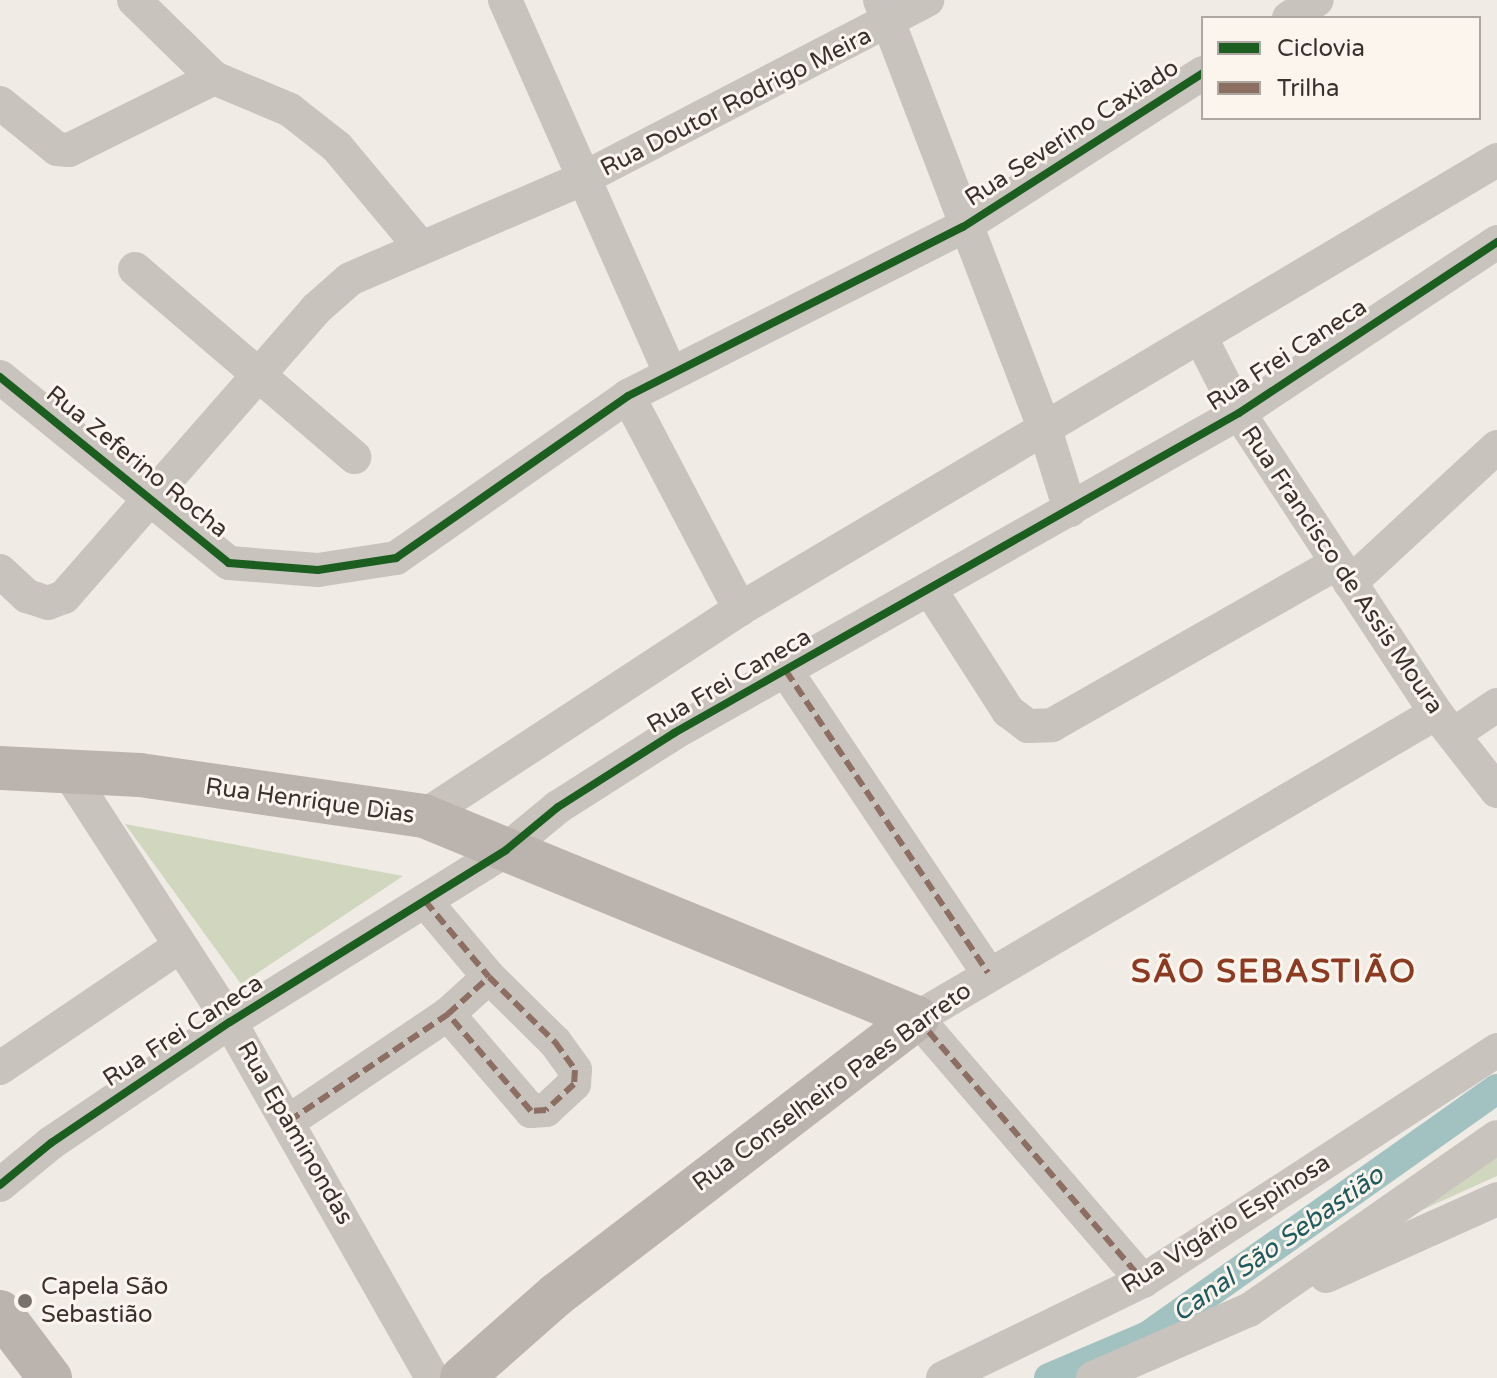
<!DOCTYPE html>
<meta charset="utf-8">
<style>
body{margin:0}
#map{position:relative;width:1497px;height:1378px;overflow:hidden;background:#f0ebe5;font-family:"Varela Round",sans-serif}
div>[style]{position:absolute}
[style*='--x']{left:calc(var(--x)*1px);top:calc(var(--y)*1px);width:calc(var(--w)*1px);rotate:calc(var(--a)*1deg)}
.green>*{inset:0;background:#d1d6bf}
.canal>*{height:30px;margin:-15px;padding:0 15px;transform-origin:15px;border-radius:15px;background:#a1c2c1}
.street>*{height:34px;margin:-17px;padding:0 17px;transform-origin:17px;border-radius:17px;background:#c9c3be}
.secondary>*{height:44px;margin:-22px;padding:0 22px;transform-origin:22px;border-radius:22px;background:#bab3ae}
.quiet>*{height:6px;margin-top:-3px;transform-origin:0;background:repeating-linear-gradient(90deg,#8d6e63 0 12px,transparent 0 18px)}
.cycleway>*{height:8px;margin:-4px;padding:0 4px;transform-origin:4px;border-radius:4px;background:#1b5e20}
.dots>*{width:22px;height:22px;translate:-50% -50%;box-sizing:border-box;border:4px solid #fbf5ee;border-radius:50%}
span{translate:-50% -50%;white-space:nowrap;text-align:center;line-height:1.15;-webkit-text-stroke:6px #fbf5ee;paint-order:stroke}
.street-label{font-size:24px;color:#3b302b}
.poi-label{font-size:24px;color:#3b302b}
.left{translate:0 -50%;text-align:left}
.water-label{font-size:26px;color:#1f5a5e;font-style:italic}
.district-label{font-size:32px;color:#8c3b22;font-weight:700;letter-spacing:2px}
.legend{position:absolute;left:1201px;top:16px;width:280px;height:104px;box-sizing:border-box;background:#fbf5ee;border:2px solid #aea6a0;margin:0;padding:10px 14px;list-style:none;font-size:24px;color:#3b302b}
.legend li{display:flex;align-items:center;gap:16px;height:40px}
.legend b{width:40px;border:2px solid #aea6a0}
</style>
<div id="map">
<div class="green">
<i style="clip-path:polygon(125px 824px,403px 876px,241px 984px)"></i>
<i style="clip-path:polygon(1497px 1155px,1497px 1176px,1413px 1214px)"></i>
</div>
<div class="canal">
<i style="--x:1049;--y:1378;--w:108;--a:-23"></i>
<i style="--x:1148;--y:1336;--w:428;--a:-35.3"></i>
</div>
<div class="street">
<i style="--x:134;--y:0;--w:112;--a:44.3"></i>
<i style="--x:214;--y:78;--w:82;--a:22.8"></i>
<i style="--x:290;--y:110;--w:60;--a:38.2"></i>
<i style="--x:337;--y:147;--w:128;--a:50.1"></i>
<i style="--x:505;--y:0;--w:408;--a:66.1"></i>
<i style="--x:880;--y:0;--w:460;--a:69"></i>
<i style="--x:1045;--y:429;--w:85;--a:72.8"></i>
<i style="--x:1289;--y:18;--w:33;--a:-33"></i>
<i style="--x:0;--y:103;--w:73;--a:38.9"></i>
<i style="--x:57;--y:149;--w:12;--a:5"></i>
<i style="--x:69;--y:150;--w:162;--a:-26.4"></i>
<i style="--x:135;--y:269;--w:289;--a:40.6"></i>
<i style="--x:1202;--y:340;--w:82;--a:63.1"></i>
<i style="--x:1239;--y:413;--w:359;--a:56.7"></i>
<i style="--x:1436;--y:713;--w:99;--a:52"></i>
<i style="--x:0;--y:377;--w:295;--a:39.1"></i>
<i style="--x:229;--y:563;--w:89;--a:4.5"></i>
<i style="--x:318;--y:570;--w:79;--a:-8.7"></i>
<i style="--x:396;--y:558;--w:283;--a:-34.9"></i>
<i style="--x:628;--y:396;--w:375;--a:-26.8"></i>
<i style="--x:963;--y:227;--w:285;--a:-32.7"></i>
<i style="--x:628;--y:396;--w:241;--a:62.3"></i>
<i style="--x:0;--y:571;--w:37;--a:43"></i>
<i style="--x:27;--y:596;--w:22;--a:18"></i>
<i style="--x:48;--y:603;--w:17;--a:-21"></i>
<i style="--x:64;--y:597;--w:383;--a:-48.8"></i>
<i style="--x:316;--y:309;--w:45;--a:-41.4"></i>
<i style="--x:350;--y:279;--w:253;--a:-23.3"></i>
<i style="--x:582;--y:179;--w:389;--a:-27.4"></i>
<i style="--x:1350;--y:583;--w:200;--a:-42.8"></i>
<i style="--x:931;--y:591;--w:143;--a:57.3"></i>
<i style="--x:1008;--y:711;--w:25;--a:37"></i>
<i style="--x:1028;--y:726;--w:24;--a:-2"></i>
<i style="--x:1052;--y:725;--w:328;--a:-29.6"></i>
<i style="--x:786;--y:671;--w:363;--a:56.2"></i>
<i style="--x:1454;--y:734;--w:52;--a:-34"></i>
<i style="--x:69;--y:773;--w:297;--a:57.1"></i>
<i style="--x:230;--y:1022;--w:409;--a:60.4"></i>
<i style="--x:424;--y:816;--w:378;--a:-33.2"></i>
<i style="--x:740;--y:609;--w:880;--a:-30.67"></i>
<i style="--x:425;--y:901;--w:99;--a:49.9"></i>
<i style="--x:489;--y:977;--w:93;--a:44.6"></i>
<i style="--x:555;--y:1042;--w:34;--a:54"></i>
<i style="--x:575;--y:1070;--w:14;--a:94"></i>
<i style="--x:574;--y:1084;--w:38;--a:137"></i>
<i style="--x:546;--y:1110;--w:15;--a:176"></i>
<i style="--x:531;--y:1111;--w:128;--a:-130.6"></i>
<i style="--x:0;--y:1068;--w:216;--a:-34.1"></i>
<i style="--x:289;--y:1121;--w:192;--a:-33.9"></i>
<i style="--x:448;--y:1014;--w:55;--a:-42.1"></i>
<i style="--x:0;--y:1185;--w:66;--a:-39.5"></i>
<i style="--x:51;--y:1143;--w:216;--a:-34.1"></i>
<i style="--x:230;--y:1022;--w:325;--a:-31.9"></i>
<i style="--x:506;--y:850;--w:67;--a:-39.6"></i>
<i style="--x:558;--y:807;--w:138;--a:-32.5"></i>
<i style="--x:674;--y:733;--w:649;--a:-29.53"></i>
<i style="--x:1239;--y:413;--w:310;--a:-33.5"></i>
<i style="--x:1326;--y:1276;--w:188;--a:-24.2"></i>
<i style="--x:1143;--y:1281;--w:347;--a:-130.7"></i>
<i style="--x:917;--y:1018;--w:602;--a:-30.44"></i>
<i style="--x:943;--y:1378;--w:222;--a:-25.9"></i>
<i style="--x:1143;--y:1281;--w:423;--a:-33.1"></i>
<i style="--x:1093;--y:1378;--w:170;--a:-23.6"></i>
<i style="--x:1249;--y:1310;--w:302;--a:-34.9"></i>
</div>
<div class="secondary">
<i style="--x:0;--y:768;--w:140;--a:2.9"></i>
<i style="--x:140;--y:775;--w:287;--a:8.2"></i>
<i style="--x:424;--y:816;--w:533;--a:22.28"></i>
<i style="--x:0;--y:1312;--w:83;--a:52.9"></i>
<i style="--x:462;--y:1378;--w:125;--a:-41.4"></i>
<i style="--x:556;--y:1295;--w:455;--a:-37.5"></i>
</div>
<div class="quiet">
<i style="--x:786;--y:671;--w:363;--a:56.2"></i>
<i style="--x:425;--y:901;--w:99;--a:49.9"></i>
<i style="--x:489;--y:977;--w:93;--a:44.6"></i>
<i style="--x:555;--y:1042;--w:34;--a:54"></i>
<i style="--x:575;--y:1070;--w:14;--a:94"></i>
<i style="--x:574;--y:1084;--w:38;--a:137"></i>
<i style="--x:546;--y:1110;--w:15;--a:176"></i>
<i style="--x:531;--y:1111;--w:128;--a:-130.6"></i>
<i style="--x:917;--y:1018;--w:347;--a:49.3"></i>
<i style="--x:289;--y:1121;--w:192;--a:-33.9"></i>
<i style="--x:448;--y:1014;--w:55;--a:-42.1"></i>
</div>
<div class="cycleway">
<i style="--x:0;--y:377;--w:295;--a:39.1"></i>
<i style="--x:229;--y:563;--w:89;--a:4.5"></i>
<i style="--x:318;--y:570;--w:79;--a:-8.7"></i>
<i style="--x:396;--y:558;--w:283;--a:-34.9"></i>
<i style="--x:628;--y:396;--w:375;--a:-26.8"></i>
<i style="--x:963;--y:227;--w:285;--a:-32.7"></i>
<i style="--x:0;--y:1185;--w:66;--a:-39.5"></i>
<i style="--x:51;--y:1143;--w:216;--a:-34.1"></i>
<i style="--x:230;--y:1022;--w:325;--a:-31.9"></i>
<i style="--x:506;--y:850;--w:67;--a:-39.6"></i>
<i style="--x:558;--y:807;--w:138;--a:-32.5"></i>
<i style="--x:674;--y:733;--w:649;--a:-29.53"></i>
<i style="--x:1239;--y:413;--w:310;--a:-33.5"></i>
</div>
<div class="dots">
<i style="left:25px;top:1301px;background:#7a716c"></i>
</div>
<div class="street-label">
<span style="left:736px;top:102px;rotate:-27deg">Rua Doutor Rodrigo Meira</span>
<span style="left:1072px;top:133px;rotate:-33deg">Rua Severino Caxiado</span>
<span style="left:1287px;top:355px;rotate:-33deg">Rua Frei Caneca</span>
<span style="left:137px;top:462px;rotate:39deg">Rua Zeferino Rocha</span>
<span style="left:1342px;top:570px;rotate:56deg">Rua Francisco de Assis Moura</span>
<span style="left:729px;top:681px;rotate:-30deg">Rua Frei Caneca</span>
<span style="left:310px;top:801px;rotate:8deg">Rua Henrique Dias</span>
<span style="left:183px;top:1031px;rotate:-33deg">Rua Frei Caneca</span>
<span style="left:832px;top:1087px;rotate:-36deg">Rua Conselheiro Paes Barreto</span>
<span style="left:295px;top:1133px;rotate:60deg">Rua Epaminondas</span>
<span style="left:1226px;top:1224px;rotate:-32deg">Rua Vigário Espinosa</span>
</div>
<div class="poi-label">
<span class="left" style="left:41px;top:1301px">Capela São<br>Sebastião</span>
</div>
<div class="water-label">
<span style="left:1278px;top:1244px;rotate:-35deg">Canal São Sebastião</span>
</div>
<div class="district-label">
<span style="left:1274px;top:972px">SÃO SEBASTIÃO</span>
</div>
<ul class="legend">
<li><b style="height:10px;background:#1b5e20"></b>Ciclovia</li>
<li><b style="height:10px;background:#8d6e63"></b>Trilha</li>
</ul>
</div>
